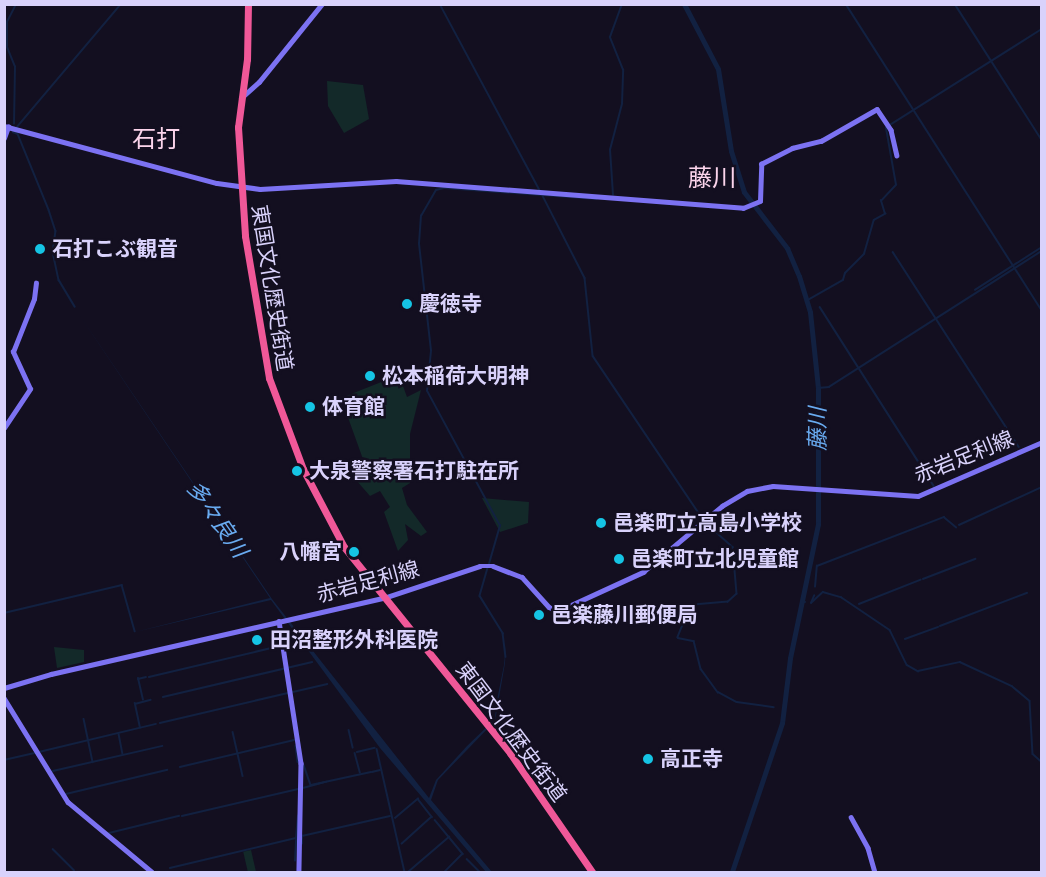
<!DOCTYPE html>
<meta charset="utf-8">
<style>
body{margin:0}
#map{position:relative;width:1046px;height:877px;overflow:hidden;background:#130f20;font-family:Rubik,"Noto Sans JP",sans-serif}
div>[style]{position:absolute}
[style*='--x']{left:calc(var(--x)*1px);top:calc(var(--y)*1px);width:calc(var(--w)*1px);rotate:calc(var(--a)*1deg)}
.green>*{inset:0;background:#132929;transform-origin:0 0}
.water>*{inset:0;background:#122141}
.stream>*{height:1.5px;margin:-0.75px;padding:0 0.75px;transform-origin:0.75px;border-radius:0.75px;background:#122141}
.river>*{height:5px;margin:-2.5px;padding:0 2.5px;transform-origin:2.5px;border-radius:2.5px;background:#122141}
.secondary>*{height:4.5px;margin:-2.25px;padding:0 2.25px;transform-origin:2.25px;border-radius:2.25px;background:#7c72f2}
.highway>*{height:7px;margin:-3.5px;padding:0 3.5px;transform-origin:3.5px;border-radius:3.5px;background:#f05898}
.dots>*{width:16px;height:16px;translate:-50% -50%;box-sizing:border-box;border:3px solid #130f20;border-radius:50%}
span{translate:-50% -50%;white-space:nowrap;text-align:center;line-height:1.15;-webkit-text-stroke:5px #130f20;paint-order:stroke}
.poi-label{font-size:21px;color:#d9d2fb;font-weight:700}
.left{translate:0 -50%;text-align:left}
.right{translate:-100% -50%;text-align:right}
.street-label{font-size:21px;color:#d9d2fb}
.water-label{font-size:22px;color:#69abf1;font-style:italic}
.quarter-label{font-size:24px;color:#fbd4eb}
.frame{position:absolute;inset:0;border:6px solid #d9d2fb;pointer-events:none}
</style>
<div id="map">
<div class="green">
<i style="clip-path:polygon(327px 81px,363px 85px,369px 119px,344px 133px,328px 106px)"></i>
<i style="clip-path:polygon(399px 375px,407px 397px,421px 390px,410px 434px,410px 483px,402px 488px,407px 505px,427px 532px,421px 536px,405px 524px,408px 540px,398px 551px,384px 512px,390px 507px,380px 491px,370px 496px,349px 472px,364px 462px,341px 398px)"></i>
<i style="clip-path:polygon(482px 498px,529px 502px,528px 523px,500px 532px)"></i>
<i style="clip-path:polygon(54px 647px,84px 650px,84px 662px,57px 668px)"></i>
<i style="left:251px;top:850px;width:22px;height:8px;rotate:77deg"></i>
</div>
<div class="water">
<i style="clip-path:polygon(74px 307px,272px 599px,429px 798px,436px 780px,467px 746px,495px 719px,496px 705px,504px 665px,506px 644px,505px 663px,495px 721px,438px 780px,431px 800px,492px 872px,486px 872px,380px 748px,271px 600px,135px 632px,270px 598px)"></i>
</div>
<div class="stream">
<i style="--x:440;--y:4;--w:213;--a:61.8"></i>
<i style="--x:846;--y:4;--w:364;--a:57.4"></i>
<i style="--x:955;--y:4;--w:161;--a:57.4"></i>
<i style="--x:14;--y:124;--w:57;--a:-89"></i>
<i style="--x:15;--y:67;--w:22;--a:-112"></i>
<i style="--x:7;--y:47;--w:25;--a:-90"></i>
<i style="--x:7;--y:22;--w:20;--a:-63"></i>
<i style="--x:890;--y:125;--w:180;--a:-32.3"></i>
<i style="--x:17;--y:127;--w:161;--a:-49.8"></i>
<i style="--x:13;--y:132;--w:5;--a:22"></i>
<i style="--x:18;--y:134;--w:82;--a:67.8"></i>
<i style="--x:49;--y:210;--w:22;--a:72"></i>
<i style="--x:56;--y:231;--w:21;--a:98"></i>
<i style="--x:53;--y:252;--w:29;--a:78"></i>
<i style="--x:59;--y:280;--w:31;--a:59"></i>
<i style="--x:613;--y:195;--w:45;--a:-93.8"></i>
<i style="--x:610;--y:150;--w:48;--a:-75.4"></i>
<i style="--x:622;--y:104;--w:34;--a:-88"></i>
<i style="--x:623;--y:70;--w:35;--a:-112"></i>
<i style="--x:610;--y:37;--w:35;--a:-70"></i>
<i style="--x:543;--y:196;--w:92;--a:62.9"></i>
<i style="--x:585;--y:278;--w:78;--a:84.1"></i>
<i style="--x:593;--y:356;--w:197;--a:56"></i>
<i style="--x:893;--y:252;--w:232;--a:57.1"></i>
<i style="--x:975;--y:290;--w:80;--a:-32.7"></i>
<i style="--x:808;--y:300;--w:40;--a:-29.7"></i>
<i style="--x:843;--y:280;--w:7;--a:-74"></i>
<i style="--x:845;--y:273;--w:27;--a:-45"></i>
<i style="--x:864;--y:254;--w:35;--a:-74"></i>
<i style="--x:874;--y:220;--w:13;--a:-29"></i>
<i style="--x:885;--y:214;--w:14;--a:-107"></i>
<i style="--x:881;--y:201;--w:22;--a:-47"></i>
<i style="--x:896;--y:185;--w:58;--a:-100"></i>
<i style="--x:820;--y:307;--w:212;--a:57.5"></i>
<i style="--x:818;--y:388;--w:11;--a:-5"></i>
<i style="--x:829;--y:387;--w:253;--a:-32.6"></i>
<i style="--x:706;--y:523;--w:36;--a:42"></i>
<i style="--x:733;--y:547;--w:47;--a:85.1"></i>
<i style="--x:737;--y:594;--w:12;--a:138"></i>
<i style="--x:728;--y:602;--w:37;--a:175"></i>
<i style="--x:691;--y:605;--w:35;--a:112"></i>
<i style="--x:678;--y:638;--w:16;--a:11"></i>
<i style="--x:694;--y:641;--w:29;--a:76"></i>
<i style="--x:701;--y:669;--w:29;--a:54"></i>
<i style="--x:718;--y:692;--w:21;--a:28"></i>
<i style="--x:737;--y:702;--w:37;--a:8"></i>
<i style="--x:959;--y:525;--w:91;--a:-24.6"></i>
<i style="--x:489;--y:564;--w:40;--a:-74"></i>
<i style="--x:500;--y:526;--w:153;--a:-118.4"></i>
<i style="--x:427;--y:391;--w:40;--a:-84.3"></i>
<i style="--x:431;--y:351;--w:108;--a:-96.4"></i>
<i style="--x:419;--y:244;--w:28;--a:-86"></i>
<i style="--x:421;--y:216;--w:30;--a:-60"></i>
<i style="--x:436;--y:190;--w:8;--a:-14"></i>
<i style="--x:444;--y:188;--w:153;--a:4.1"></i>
<i style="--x:488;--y:568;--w:29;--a:106"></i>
<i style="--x:480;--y:596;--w:44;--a:58.1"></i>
<i style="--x:503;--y:633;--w:24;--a:83"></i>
<i style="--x:923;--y:579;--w:56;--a:-21"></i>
<i style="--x:815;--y:587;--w:21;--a:-85"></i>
<i style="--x:817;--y:566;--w:136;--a:-21.1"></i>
<i style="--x:944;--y:517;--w:16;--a:40"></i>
<i style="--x:801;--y:603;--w:4;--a:-14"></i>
<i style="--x:811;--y:603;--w:16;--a:-43"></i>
<i style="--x:823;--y:592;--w:19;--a:16"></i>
<i style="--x:841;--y:597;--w:59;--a:34"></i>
<i style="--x:890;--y:630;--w:39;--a:64"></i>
<i style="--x:907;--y:665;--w:13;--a:29"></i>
<i style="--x:918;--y:671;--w:43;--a:-12.1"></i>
<i style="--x:960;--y:662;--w:57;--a:24.8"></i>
<i style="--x:1012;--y:686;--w:23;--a:40"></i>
<i style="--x:1030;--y:701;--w:53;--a:86.8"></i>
<i style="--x:1033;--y:754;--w:12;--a:42"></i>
<i style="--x:811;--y:603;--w:8;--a:-67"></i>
<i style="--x:859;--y:604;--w:66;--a:-21.5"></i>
<i style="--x:4;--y:613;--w:121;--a:-13.3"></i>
<i style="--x:122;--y:585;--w:48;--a:74.2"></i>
<i style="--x:940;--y:626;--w:93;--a:-20.8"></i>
<i style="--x:905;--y:639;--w:35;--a:-20"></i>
<i style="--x:149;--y:677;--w:135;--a:-13.3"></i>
<i style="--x:293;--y:692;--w:35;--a:-13"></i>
<i style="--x:163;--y:697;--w:153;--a:-13.2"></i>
<i style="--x:143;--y:700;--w:22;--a:-103"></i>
<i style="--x:138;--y:679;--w:8;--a:-14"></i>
<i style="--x:84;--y:719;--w:44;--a:78.2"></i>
<i style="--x:160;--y:723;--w:131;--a:-13.2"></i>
<i style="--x:140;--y:728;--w:25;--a:-102"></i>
<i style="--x:135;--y:704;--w:16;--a:-15"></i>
<i style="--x:349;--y:730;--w:18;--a:77"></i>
<i style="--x:233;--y:732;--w:45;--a:77.2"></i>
<i style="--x:119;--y:734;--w:20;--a:79"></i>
<i style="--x:296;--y:746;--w:16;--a:83"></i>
<i style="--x:377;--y:749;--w:126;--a:77.2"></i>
<i style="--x:39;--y:752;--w:120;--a:-13.5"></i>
<i style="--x:357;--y:752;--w:18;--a:-13"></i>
<i style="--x:355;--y:753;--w:20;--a:75"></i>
<i style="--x:4;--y:760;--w:31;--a:-13"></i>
<i style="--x:304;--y:765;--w:21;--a:71"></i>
<i style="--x:311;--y:785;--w:61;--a:-12.2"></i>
<i style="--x:180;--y:767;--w:117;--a:-13.3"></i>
<i style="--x:53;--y:771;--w:112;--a:-12.9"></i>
<i style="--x:372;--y:772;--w:8;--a:-14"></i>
<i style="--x:303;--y:788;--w:24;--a:-15"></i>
<i style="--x:66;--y:794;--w:104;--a:-13.4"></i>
<i style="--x:182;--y:816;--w:119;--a:-13.1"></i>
<i style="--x:395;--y:818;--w:30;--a:-40"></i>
<i style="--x:418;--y:799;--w:23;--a:52"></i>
<i style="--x:432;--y:817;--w:40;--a:138"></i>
<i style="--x:435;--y:820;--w:44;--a:50.5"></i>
<i style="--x:463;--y:854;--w:25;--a:135"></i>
<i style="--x:109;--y:833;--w:72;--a:-13.7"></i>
<i style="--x:302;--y:844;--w:8;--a:-90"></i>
<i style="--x:302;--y:836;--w:90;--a:-12.8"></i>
<i style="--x:53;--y:849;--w:30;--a:45"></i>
<i style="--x:467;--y:859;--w:18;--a:45"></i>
<i style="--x:295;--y:861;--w:22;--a:-87"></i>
<i style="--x:170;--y:868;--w:130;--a:-13.4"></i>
<i style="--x:296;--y:838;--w:22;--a:-85"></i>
<i style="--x:408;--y:872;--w:54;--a:-40.5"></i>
</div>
<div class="river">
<i style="--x:684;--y:4;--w:73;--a:62.4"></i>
<i style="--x:718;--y:69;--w:83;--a:81"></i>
<i style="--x:731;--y:151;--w:43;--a:72.4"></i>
<i style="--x:744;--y:192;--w:71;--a:52.5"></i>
<i style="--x:787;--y:248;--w:30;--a:67"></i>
<i style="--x:799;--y:276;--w:38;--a:73"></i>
<i style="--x:810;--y:312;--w:76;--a:84"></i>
<i style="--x:818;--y:388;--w:136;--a:90"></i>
<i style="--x:818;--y:524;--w:137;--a:101.8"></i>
<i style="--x:790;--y:658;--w:65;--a:97"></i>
<i style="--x:782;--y:723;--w:157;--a:108.6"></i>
</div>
<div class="secondary">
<i style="--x:241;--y:98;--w:24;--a:-42"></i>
<i style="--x:259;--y:82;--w:100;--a:-51.1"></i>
<i style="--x:4;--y:126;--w:220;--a:15"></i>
<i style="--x:217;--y:183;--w:43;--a:7.9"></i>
<i style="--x:260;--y:189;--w:136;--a:-3.4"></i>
<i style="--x:396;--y:181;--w:348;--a:4.4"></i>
<i style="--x:743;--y:208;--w:18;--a:-22"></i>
<i style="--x:760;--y:201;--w:37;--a:-88"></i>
<i style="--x:761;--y:164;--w:35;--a:-27"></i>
<i style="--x:792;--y:148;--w:30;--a:-14"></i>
<i style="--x:821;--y:141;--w:64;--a:-29.7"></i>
<i style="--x:877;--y:109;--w:25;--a:56"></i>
<i style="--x:891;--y:130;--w:26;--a:77"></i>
<i style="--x:4;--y:138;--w:12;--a:-70"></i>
<i style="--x:4;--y:428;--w:47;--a:-56.3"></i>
<i style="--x:30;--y:389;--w:41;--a:-114.7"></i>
<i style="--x:13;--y:352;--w:57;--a:-68.4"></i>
<i style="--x:34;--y:299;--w:16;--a:-83"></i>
<i style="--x:279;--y:621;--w:144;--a:81.2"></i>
<i style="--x:301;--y:763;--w:109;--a:91.1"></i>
<i style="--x:4;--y:688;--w:49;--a:-16.6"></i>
<i style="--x:51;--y:674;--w:342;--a:-12.9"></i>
<i style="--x:384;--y:598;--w:101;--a:-18.4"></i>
<i style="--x:480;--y:566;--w:13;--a:0"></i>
<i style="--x:493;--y:566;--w:31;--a:21"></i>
<i style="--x:522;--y:577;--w:40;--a:48"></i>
<i style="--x:549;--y:607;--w:10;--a:24"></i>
<i style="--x:558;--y:611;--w:94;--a:-24.6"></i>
<i style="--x:643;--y:572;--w:103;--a:-39.9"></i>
<i style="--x:722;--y:506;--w:29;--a:-31"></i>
<i style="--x:747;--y:491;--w:26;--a:-11"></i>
<i style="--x:773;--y:486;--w:145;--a:3.9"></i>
<i style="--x:918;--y:496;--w:135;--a:-23.5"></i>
<i style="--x:4;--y:698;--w:122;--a:58.4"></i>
<i style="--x:68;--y:802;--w:109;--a:39.8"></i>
<i style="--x:851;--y:817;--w:35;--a:61"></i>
<i style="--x:868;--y:848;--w:25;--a:74"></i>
</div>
<div class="highway">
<i style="--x:248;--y:4;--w:55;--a:91"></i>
<i style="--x:247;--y:59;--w:69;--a:97.5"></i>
<i style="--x:238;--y:127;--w:109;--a:86.3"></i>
<i style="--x:245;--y:236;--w:144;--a:80.4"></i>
<i style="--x:269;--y:378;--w:97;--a:69.5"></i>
<i style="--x:303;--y:469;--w:88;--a:62.3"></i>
<i style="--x:344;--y:547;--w:265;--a:51.1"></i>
<i style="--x:510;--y:753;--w:145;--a:55.4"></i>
</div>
<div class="dots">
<i style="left:40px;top:249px;background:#15c4e4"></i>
<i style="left:407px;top:304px;background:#15c4e4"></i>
<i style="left:370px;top:376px;background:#15c4e4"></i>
<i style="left:310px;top:407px;background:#15c4e4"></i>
<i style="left:297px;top:471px;background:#15c4e4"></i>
<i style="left:601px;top:523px;background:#15c4e4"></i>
<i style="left:354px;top:552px;background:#15c4e4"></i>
<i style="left:619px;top:559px;background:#15c4e4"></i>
<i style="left:539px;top:615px;background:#15c4e4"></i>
<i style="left:257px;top:640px;background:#15c4e4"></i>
<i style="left:648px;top:759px;background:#15c4e4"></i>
</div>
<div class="poi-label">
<span class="left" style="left:52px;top:249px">石打こぶ観音</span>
<span class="left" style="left:419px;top:304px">慶徳寺</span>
<span class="left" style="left:382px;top:376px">松本稲荷大明神</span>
<span class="left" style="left:322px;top:407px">体育館</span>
<span class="left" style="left:309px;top:471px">大泉警察署石打駐在所</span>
<span class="left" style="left:613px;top:523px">邑楽町立高島小学校</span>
<span class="right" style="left:342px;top:552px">八幡宮</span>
<span class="left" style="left:631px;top:559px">邑楽町立北児童館</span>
<span class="left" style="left:551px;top:615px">邑楽藤川郵便局</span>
<span class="left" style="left:270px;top:640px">田沼整形外科医院</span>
<span class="left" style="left:660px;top:759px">高正寺</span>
</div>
<div class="street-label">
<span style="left:272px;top:288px;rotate:81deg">東国文化歴史街道</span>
<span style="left:964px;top:457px;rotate:-22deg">赤岩足利線</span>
<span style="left:368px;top:582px;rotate:-15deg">赤岩足利線</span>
<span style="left:511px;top:732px;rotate:53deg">東国文化歴史街道</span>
</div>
<div class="water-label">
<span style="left:818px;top:429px;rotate:-90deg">藤川</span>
<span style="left:217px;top:519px;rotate:55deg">多々良川</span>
</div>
<div class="quarter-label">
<span style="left:156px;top:140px">石打</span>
<span style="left:712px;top:179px">藤川</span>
</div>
<div class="frame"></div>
</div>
